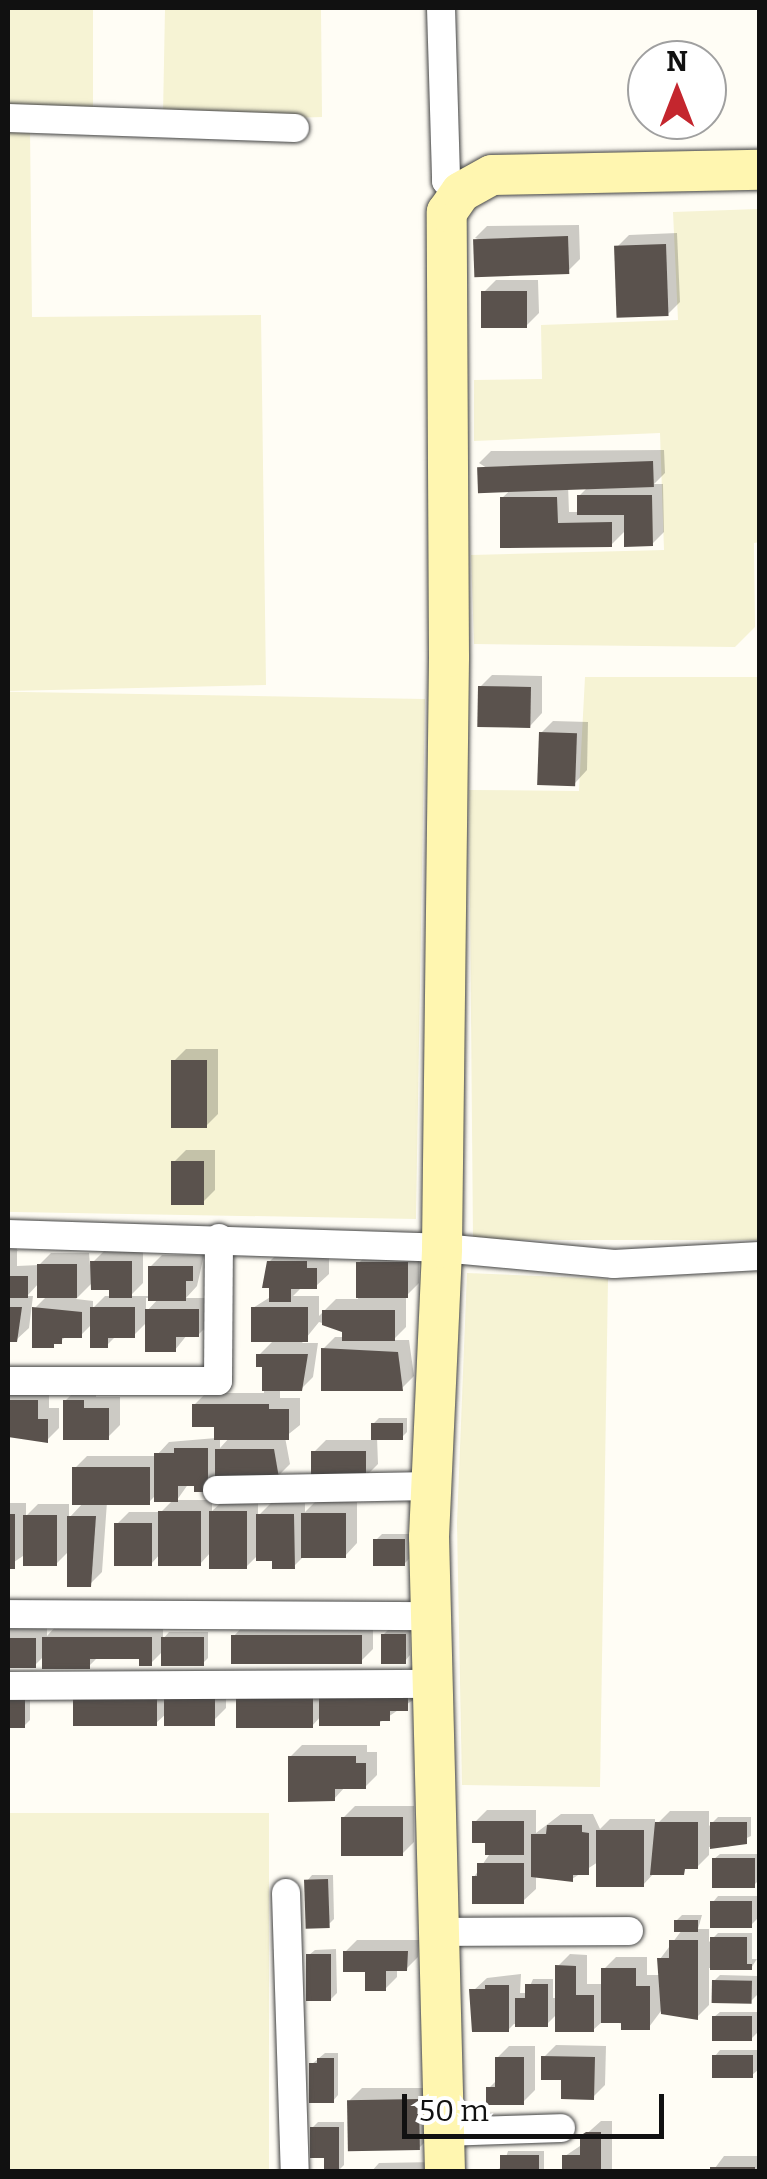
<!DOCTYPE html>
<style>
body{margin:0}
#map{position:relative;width:767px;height:2179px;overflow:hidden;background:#fffdf5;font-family:Bitter,serif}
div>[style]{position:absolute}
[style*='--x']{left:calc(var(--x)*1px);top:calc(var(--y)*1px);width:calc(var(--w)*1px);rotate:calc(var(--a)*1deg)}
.farmland>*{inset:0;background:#f6f3d4;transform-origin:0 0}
.shadow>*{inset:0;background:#0003}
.building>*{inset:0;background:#5a524d;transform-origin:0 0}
.roads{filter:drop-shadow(0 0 2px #444) drop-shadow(0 0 2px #444)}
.street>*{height:28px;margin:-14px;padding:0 14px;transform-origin:14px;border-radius:14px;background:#fff}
.secondary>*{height:40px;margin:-20px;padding:0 20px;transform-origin:20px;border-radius:20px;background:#fff6b0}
span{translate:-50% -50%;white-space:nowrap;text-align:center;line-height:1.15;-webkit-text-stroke:10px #fff;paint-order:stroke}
.frame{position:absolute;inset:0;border:10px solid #111;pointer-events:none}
.north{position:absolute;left:627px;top:40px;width:100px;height:100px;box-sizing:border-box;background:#fff;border:2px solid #a0a0a0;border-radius:50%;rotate:0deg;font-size:28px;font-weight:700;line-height:40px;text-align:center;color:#111}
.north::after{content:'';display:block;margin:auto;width:35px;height:45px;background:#c4262e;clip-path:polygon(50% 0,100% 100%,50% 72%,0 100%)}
.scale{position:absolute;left:402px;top:2094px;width:262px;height:45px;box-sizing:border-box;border:5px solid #111;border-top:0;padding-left:12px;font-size:30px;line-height:35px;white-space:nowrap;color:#111;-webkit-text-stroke:8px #fff;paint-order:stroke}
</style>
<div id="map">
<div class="farmland">
<i style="left:8px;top:8px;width:85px;height:102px"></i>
<i style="clip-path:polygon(165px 8px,321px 8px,322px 117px,199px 121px,163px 115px)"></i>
<i style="clip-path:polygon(8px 127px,30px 128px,32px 317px,261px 315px,266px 685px,8px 691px)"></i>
<i style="clip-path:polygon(759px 209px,760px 542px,754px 543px,755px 627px,735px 647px,474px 644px,471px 555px,664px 550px,660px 433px,474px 441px,474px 380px,542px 379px,541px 325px,678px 320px,673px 212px)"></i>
<i style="clip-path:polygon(585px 677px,759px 677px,759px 1240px,473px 1240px,469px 790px,579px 791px)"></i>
<i style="left:425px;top:699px;width:520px;height:417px;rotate:91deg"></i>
<i style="clip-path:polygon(467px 1273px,608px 1279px,600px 1787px,462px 1785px,457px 1523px)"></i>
<i style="left:8px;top:1813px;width:261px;height:358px"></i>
</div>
<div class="shadow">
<i style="clip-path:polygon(579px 225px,580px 259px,568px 271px,475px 238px,487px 226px)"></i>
<i style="clip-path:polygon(677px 233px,680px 302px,668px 314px,617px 247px,629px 235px)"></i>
<i style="clip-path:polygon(496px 280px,538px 280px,539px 313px,527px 325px,484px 292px)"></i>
<i style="clip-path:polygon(evenodd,664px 450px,665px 473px,654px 484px,663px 484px,664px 532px,652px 544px,627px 529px,611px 545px,503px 546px,502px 498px,515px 486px,479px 463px,491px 451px,664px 450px,568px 485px,590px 485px,579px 496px,579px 512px,569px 512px,568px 485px)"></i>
<i style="clip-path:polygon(492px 675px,542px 676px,542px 713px,530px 726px,480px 687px)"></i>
<i style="clip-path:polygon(553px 721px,588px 722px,587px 770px,575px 783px,541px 733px)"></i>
<i style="clip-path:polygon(186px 1049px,218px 1049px,218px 1114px,206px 1126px,174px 1061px)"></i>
<i style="clip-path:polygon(186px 1150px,215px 1150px,215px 1190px,203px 1202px,174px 1162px)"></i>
<i style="clip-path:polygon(evenodd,8px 1247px,17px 1247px,17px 1266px,39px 1265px,51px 1253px,89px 1253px,90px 1265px,105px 1250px,143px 1250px,143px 1283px,130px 1296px,150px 1296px,150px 1267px,162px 1255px,204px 1255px,197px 1286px,186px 1298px,210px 1298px,210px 1323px,198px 1335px,187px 1335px,175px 1350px,148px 1321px,134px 1335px,117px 1335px,107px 1345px,93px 1323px,81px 1335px,67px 1335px,61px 1341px,33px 1310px,47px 1296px,39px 1283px,27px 1296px,33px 1296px,29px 1328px,16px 1340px,8px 1340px,8px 1247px,93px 1282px,112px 1288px,112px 1296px,105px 1296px,93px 1308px,93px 1301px,76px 1299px,93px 1282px,8px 1247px,146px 1298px,159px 1298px,146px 1312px,146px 1298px)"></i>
<i style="clip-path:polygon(evenodd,281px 1250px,329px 1257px,329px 1274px,316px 1286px,303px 1286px,293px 1296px,319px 1296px,319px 1316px,336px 1299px,358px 1299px,358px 1264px,370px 1251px,419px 1251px,419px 1283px,406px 1296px,406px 1327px,393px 1340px,409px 1340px,414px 1376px,402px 1388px,323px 1349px,335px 1337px,345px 1337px,345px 1330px,319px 1322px,302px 1343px,318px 1343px,313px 1377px,301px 1389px,280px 1389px,280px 1398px,300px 1398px,300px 1425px,285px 1437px,290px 1464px,278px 1476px,189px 1483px,177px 1500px,212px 1500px,212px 1511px,224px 1500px,258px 1500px,258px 1516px,271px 1503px,305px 1503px,305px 1512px,315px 1502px,357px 1502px,357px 1543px,345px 1556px,304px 1556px,294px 1566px,259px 1554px,246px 1567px,211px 1552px,200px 1564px,161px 1553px,151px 1564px,117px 1524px,129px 1512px,161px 1512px,173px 1500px,157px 1494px,149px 1502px,107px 1502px,102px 1572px,90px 1584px,69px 1551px,56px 1564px,26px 1554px,8px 1566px,8px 1503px,26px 1503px,26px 1516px,38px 1504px,69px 1504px,69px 1518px,84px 1502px,75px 1468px,87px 1456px,156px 1456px,169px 1442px,216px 1438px,216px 1424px,194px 1405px,206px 1393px,264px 1393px,264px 1365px,259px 1355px,276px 1338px,253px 1308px,272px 1296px,269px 1262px,281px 1250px,220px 1437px,230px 1437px,220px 1448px,220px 1437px)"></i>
<i style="clip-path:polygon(49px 1389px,49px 1408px,59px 1408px,59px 1428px,47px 1440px,8px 1435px,8px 1394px)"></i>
<i style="clip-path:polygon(77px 1389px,96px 1389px,96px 1397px,120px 1397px,120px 1425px,108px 1437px,65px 1401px)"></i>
<i style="clip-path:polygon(379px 1418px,407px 1418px,407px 1432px,402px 1437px,377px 1437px,378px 1464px,366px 1476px,314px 1452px,326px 1440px,373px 1440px,373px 1424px)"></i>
<i style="clip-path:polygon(382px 1534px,410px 1534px,410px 1558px,404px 1564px,376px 1540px)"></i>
<i style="clip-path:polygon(245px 1624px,373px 1624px,373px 1649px,361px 1661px,233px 1637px)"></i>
<i style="clip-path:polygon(56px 1626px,163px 1626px,163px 1639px,169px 1632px,208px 1632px,208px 1658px,203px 1663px,164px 1650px,151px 1663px,141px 1656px,99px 1656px,89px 1666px,44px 1656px,35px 1665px,8px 1664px,8px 1627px,47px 1627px,47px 1636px)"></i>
<i style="clip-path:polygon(389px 1629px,410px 1629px,410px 1655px,405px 1661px,383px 1635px)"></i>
<i style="clip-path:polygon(226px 1686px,226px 1708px,214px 1720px,193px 1724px,167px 1724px,167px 1713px,156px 1723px,75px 1699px)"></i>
<i style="clip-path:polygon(8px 1692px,30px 1692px,30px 1720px,24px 1726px,8px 1726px)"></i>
<i style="clip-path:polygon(419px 1696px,379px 1723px,322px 1715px,312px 1726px,238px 1699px)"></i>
<i style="clip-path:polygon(302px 1745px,367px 1745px,367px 1752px,377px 1752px,377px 1775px,365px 1787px,345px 1787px,334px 1799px,290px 1757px)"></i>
<i style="clip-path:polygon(355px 1806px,414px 1806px,414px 1842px,402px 1854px,343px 1818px)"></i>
<i style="clip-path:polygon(487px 1810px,536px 1810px,536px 1833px,561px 1814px,593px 1814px,600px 1829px,610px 1819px,655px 1819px,655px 1826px,670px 1811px,709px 1811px,709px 1826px,718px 1817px,751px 1817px,751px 1836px,728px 1847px,709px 1847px,709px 1855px,697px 1867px,655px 1872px,643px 1885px,598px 1862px,572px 1879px,536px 1875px,536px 1889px,523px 1901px,474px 1877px,491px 1852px,475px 1822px)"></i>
<i style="clip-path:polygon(720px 1854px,760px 1854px,759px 1880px,754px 1885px,714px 1859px)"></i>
<i style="clip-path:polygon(312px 1875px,333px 1875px,334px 1919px,328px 1925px,307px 1881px)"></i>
<i style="clip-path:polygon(718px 1896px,757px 1896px,757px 1919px,751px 1925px,713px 1902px)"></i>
<i style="clip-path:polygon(682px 1915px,702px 1915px,698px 1929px,709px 1929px,709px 1942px,718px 1933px,752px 1933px,752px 1959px,757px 1959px,751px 1968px,709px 1968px,709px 2005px,697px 2017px,661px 2011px,649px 2027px,603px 2021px,593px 2030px,557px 2014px,547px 2024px,514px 2024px,508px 2030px,474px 1990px,487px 1978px,521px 1974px,520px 1993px,527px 1993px,533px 1979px,553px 1979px,553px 1998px,558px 1998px,558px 1966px,570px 1954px,587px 1955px,587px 1984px,604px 1984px,604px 1969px,616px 1957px,647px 1957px,647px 1975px,661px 1975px,660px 1959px,682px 1930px,676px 1921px)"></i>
<i style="clip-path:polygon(357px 1940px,419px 1940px,418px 1957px,406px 1969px,397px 1969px,397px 1977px,385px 1989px,345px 1952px)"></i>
<i style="clip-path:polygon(336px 1949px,337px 1993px,331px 1999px,309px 1955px,315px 1950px)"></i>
<i style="clip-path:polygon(720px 1975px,757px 1976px,757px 1995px,751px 2001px,714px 1981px)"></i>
<i style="clip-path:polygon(720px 2012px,757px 2012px,757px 2033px,751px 2039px,714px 2017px)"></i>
<i style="clip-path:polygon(556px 2045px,606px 2046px,605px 2085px,593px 2097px,563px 2078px,544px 2057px)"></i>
<i style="clip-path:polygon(509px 2046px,535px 2046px,535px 2090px,523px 2102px,489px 2088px,497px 2080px,497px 2058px)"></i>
<i style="clip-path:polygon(720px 2050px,758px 2050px,758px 2070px,752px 2075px,715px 2056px)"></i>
<i style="clip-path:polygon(325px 2053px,338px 2053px,338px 2095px,333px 2101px,312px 2064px)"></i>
<i style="clip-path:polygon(362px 2088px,430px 2088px,431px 2136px,419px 2148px,349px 2101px)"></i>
<i style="clip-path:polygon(601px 2121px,612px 2121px,612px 2169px,565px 2172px,565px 2156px,583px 2144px,583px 2137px)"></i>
<i style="clip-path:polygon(318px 2122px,344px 2122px,344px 2165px,338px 2171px,312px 2128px)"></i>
<i style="clip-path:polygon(508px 2151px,544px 2151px,544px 2172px,491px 2172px,503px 2167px)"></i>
<i style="clip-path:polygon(724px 2156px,760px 2156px,760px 2172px,712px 2172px)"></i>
<i style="clip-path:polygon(437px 2162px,437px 2172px,371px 2172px,379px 2163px)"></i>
</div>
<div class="building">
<i style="left:568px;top:236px;width:38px;height:95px;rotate:88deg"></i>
<i style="left:666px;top:244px;width:72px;height:52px;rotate:88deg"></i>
<i style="left:481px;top:291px;width:46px;height:37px"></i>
<i style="left:653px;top:461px;width:26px;height:176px;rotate:88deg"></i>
<i style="clip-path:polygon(577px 495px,652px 495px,653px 546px,624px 547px,624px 515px,577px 515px)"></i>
<i style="clip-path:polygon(500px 497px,557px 497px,558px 523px,612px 522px,612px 547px,500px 548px)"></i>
<i style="left:478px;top:686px;width:53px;height:41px;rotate:1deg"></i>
<i style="left:539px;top:732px;width:38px;height:53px;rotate:2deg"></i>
<i style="left:171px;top:1060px;width:36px;height:68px"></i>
<i style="left:171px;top:1161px;width:33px;height:44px"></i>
<i style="clip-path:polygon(90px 1261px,132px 1261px,132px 1298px,109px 1298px,109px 1290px,91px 1290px)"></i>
<i style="clip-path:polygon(267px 1261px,307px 1261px,307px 1268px,317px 1268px,317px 1289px,291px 1289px,291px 1302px,269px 1302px,269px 1288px,262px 1288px)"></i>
<i style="left:356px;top:1262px;width:52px;height:36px"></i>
<i style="left:37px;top:1264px;width:40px;height:34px"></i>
<i style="clip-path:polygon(148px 1266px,193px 1266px,193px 1281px,186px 1281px,186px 1301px,148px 1301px)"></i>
<i style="left:8px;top:1276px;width:20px;height:22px"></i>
<i style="clip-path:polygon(8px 1307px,22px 1307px,17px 1342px,8px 1342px)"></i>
<i style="clip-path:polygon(32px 1307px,82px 1312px,82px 1338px,62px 1338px,62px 1344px,54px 1344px,54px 1348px,32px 1348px)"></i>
<i style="clip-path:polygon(90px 1307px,135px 1307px,135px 1338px,108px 1338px,108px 1348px,90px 1348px)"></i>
<i style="left:251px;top:1307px;width:57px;height:35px"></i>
<i style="clip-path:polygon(145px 1309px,199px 1309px,199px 1337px,176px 1337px,176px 1352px,145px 1352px)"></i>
<i style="clip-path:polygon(322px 1310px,395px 1310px,395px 1341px,342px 1341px,342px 1332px,322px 1325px)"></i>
<i style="clip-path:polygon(321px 1348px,398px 1352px,403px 1391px,321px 1391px)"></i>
<i style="clip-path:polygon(256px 1354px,308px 1354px,302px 1391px,262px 1391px,262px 1367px,256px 1367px)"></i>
<i style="clip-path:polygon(8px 1400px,38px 1400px,38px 1419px,48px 1419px,48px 1443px,8px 1437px)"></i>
<i style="clip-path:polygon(63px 1400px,84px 1400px,84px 1408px,109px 1408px,109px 1440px,63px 1440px)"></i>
<i style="clip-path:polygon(192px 1404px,269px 1404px,269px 1409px,289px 1409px,289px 1440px,214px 1440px,214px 1427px,192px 1427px)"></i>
<i style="left:371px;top:1423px;width:32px;height:17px"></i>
<i style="clip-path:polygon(174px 1448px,208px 1448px,208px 1492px,194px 1492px,194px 1486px,178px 1486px,178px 1502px,154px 1502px,154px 1453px,174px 1453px)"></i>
<i style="clip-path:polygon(215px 1449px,274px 1449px,279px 1478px,215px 1481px)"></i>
<i style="left:311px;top:1451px;width:55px;height:27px"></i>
<i style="left:72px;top:1467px;width:78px;height:38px"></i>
<i style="left:158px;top:1511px;width:43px;height:55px"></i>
<i style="left:209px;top:1511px;width:38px;height:58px"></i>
<i style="left:301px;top:1513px;width:45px;height:45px"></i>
<i style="left:8px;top:1514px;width:7px;height:55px"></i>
<i style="clip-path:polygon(256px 1514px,294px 1514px,295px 1569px,272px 1569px,272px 1561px,256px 1561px)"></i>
<i style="left:23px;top:1515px;width:34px;height:51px"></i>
<i style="clip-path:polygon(67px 1516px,96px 1516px,91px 1587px,67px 1587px)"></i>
<i style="left:114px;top:1523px;width:38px;height:43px"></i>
<i style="left:373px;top:1539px;width:32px;height:27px"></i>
<i style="left:381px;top:1634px;width:25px;height:30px"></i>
<i style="left:362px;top:1635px;width:29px;height:131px;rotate:90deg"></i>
<i style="clip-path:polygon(42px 1637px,152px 1637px,152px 1666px,139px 1666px,139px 1659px,90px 1659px,90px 1669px,42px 1669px)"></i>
<i style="left:161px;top:1637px;width:43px;height:29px"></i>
<i style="left:8px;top:1638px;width:28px;height:30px"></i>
<i style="clip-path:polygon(319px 1693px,408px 1693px,408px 1711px,390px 1711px,390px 1721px,380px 1721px,380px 1726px,319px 1726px)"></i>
<i style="left:25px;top:1696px;width:32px;height:17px;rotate:90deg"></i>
<i style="left:164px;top:1697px;width:51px;height:29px"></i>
<i style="left:73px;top:1698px;width:84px;height:28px"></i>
<i style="left:236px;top:1698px;width:77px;height:30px"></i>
<i style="clip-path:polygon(288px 1756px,356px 1756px,356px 1763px,366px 1763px,366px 1789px,335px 1789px,335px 1801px,288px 1802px)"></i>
<i style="left:341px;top:1817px;width:62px;height:39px"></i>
<i style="clip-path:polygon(472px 1821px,524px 1821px,524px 1855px,485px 1855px,485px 1843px,472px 1843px)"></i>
<i style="clip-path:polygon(655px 1822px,698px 1822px,698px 1869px,685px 1869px,684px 1875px,650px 1875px)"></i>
<i style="clip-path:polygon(710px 1822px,747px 1822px,747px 1844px,710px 1849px)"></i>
<i style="clip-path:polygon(547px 1825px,582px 1825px,582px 1832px,589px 1833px,589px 1875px,573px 1875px,573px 1882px,531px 1877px,531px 1834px,546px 1834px)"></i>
<i style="left:596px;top:1830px;width:48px;height:57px"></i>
<i style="left:712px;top:1858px;width:43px;height:30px"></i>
<i style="clip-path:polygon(477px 1863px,524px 1863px,524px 1904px,472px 1904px,472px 1876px,477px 1876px)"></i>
<i style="left:328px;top:1879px;width:49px;height:24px;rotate:88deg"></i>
<i style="left:710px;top:1901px;width:42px;height:27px"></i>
<i style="left:674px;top:1920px;width:24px;height:12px"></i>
<i style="clip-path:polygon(710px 1937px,747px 1937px,747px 1964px,752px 1964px,752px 1970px,710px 1970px)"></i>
<i style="clip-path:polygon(669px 1940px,698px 1940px,698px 2020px,661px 2014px,657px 1958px,669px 1958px)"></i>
<i style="clip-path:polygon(343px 1951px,408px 1951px,407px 1971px,386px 1971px,386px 1991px,365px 1991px,365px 1972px,343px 1972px)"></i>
<i style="left:306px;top:1954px;width:25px;height:47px"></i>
<i style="clip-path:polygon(555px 1965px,576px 1966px,576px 1995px,594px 1995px,594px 2032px,555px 2032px)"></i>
<i style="clip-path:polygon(601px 1968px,636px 1968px,636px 1986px,650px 1986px,650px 2030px,621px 2030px,621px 2023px,601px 2023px)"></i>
<i style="left:712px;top:1980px;width:40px;height:23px;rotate:1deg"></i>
<i style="clip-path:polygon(525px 1984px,548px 1984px,548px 2027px,515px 2027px,515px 1998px,525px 1998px)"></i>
<i style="clip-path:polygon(485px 1985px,509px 1985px,509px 2032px,472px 2032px,469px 1989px,485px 1989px)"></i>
<i style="left:712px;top:2016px;width:40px;height:25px"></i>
<i style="left:712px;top:2055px;width:41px;height:23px"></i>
<i style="clip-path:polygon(541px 2056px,595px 2057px,594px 2100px,561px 2099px,561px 2080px,541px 2080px)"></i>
<i style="clip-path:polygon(495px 2057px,524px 2057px,524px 2105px,486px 2105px,486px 2087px,495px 2087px)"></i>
<i style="clip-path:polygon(317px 2058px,334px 2058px,334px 2103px,309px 2103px,309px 2063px,317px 2063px)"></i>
<i style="left:419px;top:2099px;width:51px;height:72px;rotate:89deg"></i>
<i style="clip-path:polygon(310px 2127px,339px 2127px,339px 2172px,324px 2172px,324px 2158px,310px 2158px)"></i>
<i style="clip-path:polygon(586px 2132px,601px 2132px,601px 2172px,562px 2172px,562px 2155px,580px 2155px,580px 2136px)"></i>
<i style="left:500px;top:2155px;width:39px;height:17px"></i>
<i style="left:710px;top:2167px;width:45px;height:5px"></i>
</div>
<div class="roads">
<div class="street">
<i style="--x:441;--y:8;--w:173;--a:88.3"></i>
<i style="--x:446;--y:181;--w:19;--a:36"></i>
<i style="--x:8;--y:118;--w:287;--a:2"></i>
<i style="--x:8;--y:1234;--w:434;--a:1.8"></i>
<i style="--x:442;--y:1248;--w:173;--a:5.3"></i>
<i style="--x:614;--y:1264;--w:146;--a:-3.1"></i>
<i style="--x:8;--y:1381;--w:210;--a:0"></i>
<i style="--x:218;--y:1381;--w:143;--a:-89.6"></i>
<i style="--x:217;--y:1490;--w:213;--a:-1.1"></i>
<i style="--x:8;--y:1614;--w:423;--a:0.3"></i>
<i style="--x:8;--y:1686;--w:425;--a:-0.3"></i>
<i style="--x:286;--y:1893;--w:279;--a:88.2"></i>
<i style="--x:440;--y:1932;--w:189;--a:-0.3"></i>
<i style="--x:443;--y:2132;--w:118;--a:-1.9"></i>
</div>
<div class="secondary">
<i style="--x:445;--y:2172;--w:635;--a:-91.44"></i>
<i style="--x:429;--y:1537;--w:289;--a:-87.4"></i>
<i style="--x:442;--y:1248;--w:591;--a:-89.32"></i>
<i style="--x:449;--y:657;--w:445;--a:-90.3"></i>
<i style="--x:447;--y:212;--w:24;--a:-55"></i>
<i style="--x:461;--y:192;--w:35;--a:-29"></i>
<i style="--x:492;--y:175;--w:268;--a:-1.1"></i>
</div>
</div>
<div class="frame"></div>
<div class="north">N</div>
<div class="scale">50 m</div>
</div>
